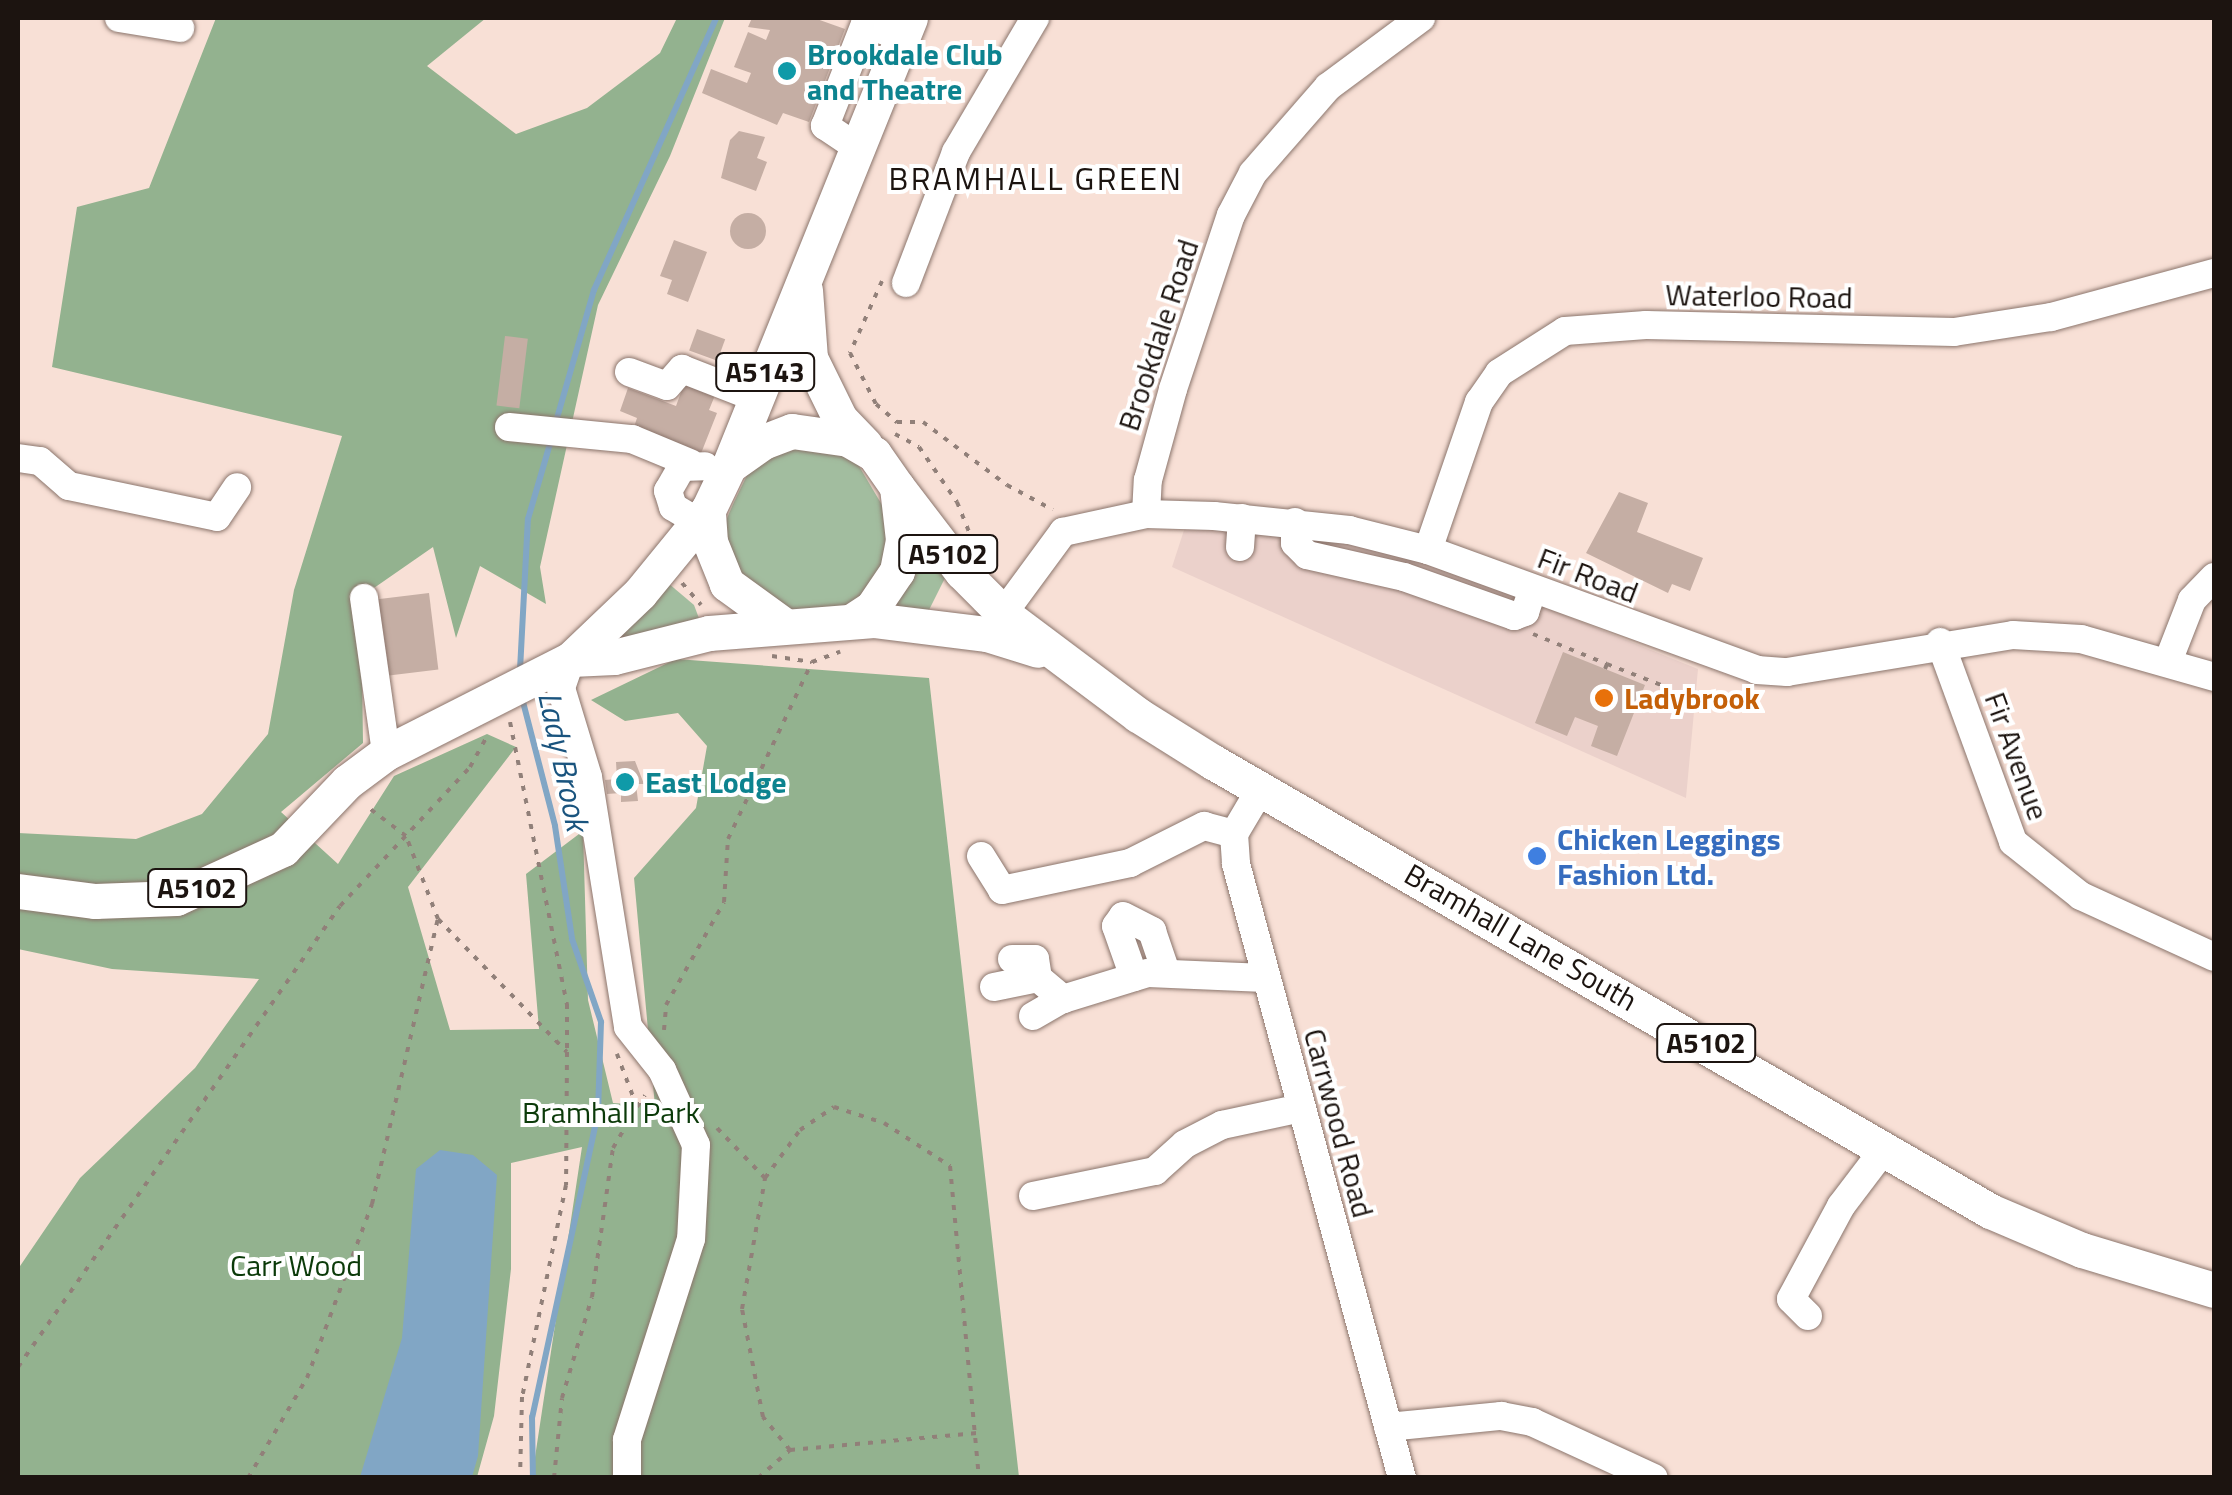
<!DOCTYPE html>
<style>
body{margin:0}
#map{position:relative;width:2232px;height:1495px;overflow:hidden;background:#f8e0d6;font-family:"Titillium Web",sans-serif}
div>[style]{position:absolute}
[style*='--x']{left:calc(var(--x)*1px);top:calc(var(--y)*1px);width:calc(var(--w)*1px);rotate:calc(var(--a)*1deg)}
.commercial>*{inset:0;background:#ebd1cb}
.green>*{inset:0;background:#a2bd9f}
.forest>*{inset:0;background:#93b28f}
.water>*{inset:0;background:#81a6c5}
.stream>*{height:6px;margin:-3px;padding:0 3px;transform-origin:3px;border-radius:3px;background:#81a6c5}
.building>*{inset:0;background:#c5aea4;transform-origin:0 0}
.round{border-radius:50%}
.path>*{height:4px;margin-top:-2px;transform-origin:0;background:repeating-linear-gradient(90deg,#918079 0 5px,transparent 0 13px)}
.roads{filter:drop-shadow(0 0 2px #8b756c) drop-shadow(0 0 2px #8b756c)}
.minor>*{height:28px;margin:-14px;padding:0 14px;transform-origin:14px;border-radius:14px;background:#fff}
.major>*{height:35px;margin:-17.5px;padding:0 17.5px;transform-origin:17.5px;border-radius:17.5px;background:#fff}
.dots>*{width:28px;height:28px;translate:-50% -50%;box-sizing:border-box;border:5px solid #fff;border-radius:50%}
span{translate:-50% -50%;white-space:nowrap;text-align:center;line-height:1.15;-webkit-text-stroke:8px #fff;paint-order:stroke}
.shield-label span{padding:2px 8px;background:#fff;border:2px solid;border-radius:8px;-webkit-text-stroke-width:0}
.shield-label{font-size:28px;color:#1c1410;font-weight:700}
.culture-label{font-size:30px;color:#0d838f;font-weight:700}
.left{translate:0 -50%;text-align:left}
.street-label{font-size:30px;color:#1c1410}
.food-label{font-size:30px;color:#c56008;font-weight:700}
.shop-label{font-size:30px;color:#366cbe;font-weight:700}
.park-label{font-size:30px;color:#0b3a09}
.neighbourhood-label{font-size:32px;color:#1c1410;letter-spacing:2.5px}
.water-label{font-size:32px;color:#1a547e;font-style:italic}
.frame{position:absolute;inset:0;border:20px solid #1c1410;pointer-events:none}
</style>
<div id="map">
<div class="commercial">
<i style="clip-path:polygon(1185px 527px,1321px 536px,1386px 551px,1463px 574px,1698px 669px,1686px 798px,1172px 567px)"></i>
</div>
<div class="green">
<i style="clip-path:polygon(790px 447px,836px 450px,856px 461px,888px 515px,893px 550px,858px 605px,802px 615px,732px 580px,724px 525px,734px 502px,750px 469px)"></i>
<i style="clip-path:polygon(916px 533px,948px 572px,928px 612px,895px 609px,894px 602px)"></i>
<i style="clip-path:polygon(668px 583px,694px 605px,700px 621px,619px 648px,611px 631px)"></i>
</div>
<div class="forest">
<i style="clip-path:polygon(216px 18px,486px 18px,427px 66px,516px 134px,587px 108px,660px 53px,677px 18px,725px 18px,670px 156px,598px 305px,540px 567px,546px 604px,480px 566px,456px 638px,433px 547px,361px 597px,363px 743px,281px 812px,338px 864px,394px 776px,487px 734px,516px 747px,408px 887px,450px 1030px,539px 1029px,526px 874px,583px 831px,588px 1000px,613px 1103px,655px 1106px,634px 878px,696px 808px,707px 746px,678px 713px,625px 721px,591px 700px,676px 659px,929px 678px,1019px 1477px,532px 1477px,582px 1147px,511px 1163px,511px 1269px,494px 1416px,477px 1477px,18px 1477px,18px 1269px,80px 1178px,195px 1068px,259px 979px,112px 969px,18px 949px,18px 833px,136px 839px,202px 814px,268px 734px,294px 590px,342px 436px,52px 367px,77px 207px,149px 188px)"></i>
</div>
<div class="water">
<i style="clip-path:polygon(440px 1150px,473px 1155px,497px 1175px,478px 1456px,472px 1477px,360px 1477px,402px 1338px,416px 1169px)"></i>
</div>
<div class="stream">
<i style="--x:555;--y:425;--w:141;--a:-73.9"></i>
<i style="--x:594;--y:290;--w:298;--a:-65.8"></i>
<i style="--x:520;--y:670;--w:151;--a:-87"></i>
<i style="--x:528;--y:519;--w:85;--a:-73.7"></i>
<i style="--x:522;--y:698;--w:132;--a:75.5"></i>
<i style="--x:555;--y:826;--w:114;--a:81.4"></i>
<i style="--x:572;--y:939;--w:88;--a:70.7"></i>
<i style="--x:601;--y:1022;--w:91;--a:91.9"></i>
<i style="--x:598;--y:1113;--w:311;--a:102.2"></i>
<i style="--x:532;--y:1417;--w:61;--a:89.1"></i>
</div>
<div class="building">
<i style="clip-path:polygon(752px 18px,814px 18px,845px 29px,809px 122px,783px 113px,777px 125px,702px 93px,711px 69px,747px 83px,751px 73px,734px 67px,748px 32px,766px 40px,770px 30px,748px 27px)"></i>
<i style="clip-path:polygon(739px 131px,765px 137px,757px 158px,767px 162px,756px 191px,721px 178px,730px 140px)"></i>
<i class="round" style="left:730px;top:213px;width:36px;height:36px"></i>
<i style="clip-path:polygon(674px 240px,707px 252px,688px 302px,667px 294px,672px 280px,660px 276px)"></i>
<i style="left:697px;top:329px;width:30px;height:23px;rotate:20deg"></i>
<i style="left:505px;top:336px;width:23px;height:70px;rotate:7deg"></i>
<i style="clip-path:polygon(687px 376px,718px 388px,709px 410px,717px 413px,698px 461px,631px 436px,637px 418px,620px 411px,628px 388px,676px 406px)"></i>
<i style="clip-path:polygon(1619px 492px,1648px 503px,1637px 532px,1703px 558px,1690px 591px,1672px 584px,1668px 593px,1586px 553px)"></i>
<i style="left:429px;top:593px;width:77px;height:58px;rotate:83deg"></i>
<i style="clip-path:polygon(1563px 652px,1645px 685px,1617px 756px,1591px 746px,1598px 726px,1575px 717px,1567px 736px,1535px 723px)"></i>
<i style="clip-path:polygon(635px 761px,644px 784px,636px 784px,638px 801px,621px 802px,621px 793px,607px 794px,605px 780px,617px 779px,616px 762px)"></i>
</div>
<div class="path">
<i style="--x:882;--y:281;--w:79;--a:114"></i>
<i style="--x:850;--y:353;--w:57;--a:63"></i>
<i style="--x:876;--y:404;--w:28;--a:41"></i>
<i style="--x:897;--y:422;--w:26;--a:0"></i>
<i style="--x:923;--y:422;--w:105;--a:36.9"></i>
<i style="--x:1007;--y:485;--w:52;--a:28.5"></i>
<i style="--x:895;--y:434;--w:27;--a:28"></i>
<i style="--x:919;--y:447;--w:67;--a:55.4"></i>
<i style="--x:957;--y:502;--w:32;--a:68"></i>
<i style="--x:682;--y:583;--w:29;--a:49"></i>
<i style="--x:1533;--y:634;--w:80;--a:22.1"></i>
<i style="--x:772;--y:656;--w:40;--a:8.5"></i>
<i style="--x:812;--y:662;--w:30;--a:-20"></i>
<i style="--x:1605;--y:669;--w:5;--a:-68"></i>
<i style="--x:1607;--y:664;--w:66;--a:21.2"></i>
<i style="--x:510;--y:722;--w:288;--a:78.6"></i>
<i style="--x:567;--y:1004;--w:48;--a:90"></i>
<i style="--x:438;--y:919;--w:185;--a:45.9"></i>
<i style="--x:567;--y:1052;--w:133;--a:90.4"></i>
<i style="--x:566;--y:1185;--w:217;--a:101.7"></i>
<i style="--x:522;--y:1397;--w:81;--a:91.4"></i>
<i style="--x:664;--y:1030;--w:25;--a:-85"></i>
<i style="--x:666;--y:1005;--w:118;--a:-60.6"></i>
<i style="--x:724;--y:902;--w:63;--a:-86.4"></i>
<i style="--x:728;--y:839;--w:196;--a:-64.6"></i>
<i style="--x:637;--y:1107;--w:14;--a:-56"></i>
<i style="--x:717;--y:1128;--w:69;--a:46.2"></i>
<i style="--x:765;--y:1178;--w:59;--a:-53.9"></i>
<i style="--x:800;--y:1130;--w:41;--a:-34.1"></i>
<i style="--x:834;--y:1107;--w:52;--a:17.7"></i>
<i style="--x:884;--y:1123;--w:79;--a:33.1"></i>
<i style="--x:950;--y:1166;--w:313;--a:84.7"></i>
<i style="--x:18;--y:1367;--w:562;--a:-55.07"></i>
<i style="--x:340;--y:906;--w:190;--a:-46.9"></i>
<i style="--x:470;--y:767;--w:37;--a:-61"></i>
<i style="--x:790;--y:1450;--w:188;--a:-5.2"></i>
<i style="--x:248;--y:1478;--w:116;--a:-59.5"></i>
<i style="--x:307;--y:1378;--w:186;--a:-69.5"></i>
<i style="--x:372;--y:1204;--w:293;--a:-77"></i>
<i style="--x:438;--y:919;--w:89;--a:-111.1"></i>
<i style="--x:406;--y:836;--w:51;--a:-142.9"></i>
<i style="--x:554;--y:1478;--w:80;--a:-84.3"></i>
<i style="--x:562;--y:1398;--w:105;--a:-73.5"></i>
<i style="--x:592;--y:1297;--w:150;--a:-82"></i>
<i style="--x:613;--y:1148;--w:48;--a:-59.7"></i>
<i style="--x:637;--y:1107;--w:57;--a:-110.7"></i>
<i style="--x:758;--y:1478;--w:43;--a:-41.2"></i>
<i style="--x:790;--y:1450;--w:43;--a:-129.3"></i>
<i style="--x:763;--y:1417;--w:110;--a:-101"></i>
<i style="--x:742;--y:1309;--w:133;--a:-80"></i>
</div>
<div class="roads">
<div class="minor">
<i style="--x:119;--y:18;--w:62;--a:9.3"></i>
<i style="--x:858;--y:148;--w:40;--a:-146"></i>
<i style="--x:825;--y:126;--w:110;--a:-68.6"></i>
<i style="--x:865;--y:24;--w:39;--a:19"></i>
<i style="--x:906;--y:283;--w:140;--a:-69.1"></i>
<i style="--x:956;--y:152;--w:156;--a:-59.5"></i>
<i style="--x:629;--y:372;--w:40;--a:20.2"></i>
<i style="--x:667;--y:386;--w:23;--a:-49"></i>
<i style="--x:682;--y:369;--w:77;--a:21.3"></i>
<i style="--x:509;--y:427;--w:124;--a:5.6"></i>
<i style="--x:632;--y:439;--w:63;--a:22.5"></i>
<i style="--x:18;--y:458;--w:22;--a:8"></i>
<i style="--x:40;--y:461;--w:38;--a:41"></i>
<i style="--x:69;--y:486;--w:151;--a:11.8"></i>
<i style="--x:217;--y:517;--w:36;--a:-56"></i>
<i style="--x:1146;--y:514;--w:34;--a:-87"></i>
<i style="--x:1148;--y:480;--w:94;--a:-74.6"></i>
<i style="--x:1173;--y:389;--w:183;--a:-71.6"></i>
<i style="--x:1231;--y:215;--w:47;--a:-62.4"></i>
<i style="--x:1253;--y:173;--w:114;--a:-48.9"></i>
<i style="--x:1328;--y:87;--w:116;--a:-36.6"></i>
<i style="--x:698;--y:522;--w:29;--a:-149"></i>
<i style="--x:673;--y:507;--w:17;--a:-107"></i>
<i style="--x:668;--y:491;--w:28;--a:-60"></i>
<i style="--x:682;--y:467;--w:23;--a:-2"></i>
<i style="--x:1295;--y:522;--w:21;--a:90"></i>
<i style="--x:1295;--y:543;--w:17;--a:45"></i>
<i style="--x:1307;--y:555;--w:99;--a:12.8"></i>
<i style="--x:1404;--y:577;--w:117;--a:19.5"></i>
<i style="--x:1514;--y:616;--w:12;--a:-20"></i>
<i style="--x:1525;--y:612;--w:24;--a:-71"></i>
<i style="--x:1240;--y:547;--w:29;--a:-86"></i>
<i style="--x:1428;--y:550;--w:157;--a:-71"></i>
<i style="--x:1479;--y:402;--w:35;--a:-55"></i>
<i style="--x:1499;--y:373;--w:78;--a:-32.5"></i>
<i style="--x:1565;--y:331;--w:81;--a:-4.2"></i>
<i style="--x:1646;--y:325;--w:308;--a:1.3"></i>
<i style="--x:1954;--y:332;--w:98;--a:-8.8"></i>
<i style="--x:2051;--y:317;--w:169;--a:-15.1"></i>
<i style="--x:364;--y:598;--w:157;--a:81.9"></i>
<i style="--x:991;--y:630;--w:122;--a:-53.7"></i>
<i style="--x:1063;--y:532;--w:85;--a:-12.2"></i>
<i style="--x:1146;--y:514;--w:68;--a:1.7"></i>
<i style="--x:1214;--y:516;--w:136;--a:5.9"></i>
<i style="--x:1349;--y:530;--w:81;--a:14.2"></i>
<i style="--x:1428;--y:550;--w:350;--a:20"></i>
<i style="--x:1757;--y:670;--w:30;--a:4"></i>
<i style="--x:1787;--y:672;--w:229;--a:-9.3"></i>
<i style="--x:2013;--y:635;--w:68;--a:3.4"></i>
<i style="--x:2081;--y:639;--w:138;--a:15.9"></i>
<i style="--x:1940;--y:642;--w:213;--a:69.9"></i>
<i style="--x:2013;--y:842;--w:87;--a:38.5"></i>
<i style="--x:2081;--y:896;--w:146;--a:24.6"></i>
<i style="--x:571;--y:659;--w:31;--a:109"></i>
<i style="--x:561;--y:688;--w:93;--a:73.1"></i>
<i style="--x:588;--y:777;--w:253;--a:80.9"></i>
<i style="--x:628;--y:1027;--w:55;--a:51.7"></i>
<i style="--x:662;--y:1070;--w:82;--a:65.6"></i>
<i style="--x:696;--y:1145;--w:94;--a:93"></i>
<i style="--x:691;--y:1239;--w:211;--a:107.7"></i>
<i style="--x:627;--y:1440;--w:38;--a:90"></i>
<i style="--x:2169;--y:659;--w:63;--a:-68.7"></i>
<i style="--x:2192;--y:600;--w:32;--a:-46"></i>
<i style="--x:1260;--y:790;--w:51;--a:120.6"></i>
<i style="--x:1234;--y:834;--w:30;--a:86"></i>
<i style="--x:1236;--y:864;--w:636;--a:74.87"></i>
<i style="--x:981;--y:856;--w:40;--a:58"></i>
<i style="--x:1002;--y:890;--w:131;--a:-11.9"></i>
<i style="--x:1130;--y:863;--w:83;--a:-26.6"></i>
<i style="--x:1204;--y:826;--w:31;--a:15"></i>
<i style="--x:1012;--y:959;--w:23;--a:0"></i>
<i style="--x:1035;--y:959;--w:19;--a:81"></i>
<i style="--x:1134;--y:977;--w:54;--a:-109.4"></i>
<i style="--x:1116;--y:926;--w:12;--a:-55"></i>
<i style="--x:1123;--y:916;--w:33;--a:27"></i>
<i style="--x:1152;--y:931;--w:43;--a:71.1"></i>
<i style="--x:994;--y:987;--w:45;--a:-11.6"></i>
<i style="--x:1038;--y:978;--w:33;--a:40"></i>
<i style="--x:1063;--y:999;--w:89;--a:-17"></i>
<i style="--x:1148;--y:973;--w:117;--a:2.4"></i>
<i style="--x:1033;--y:1016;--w:34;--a:-30"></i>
<i style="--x:1033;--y:1196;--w:125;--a:-11.6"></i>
<i style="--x:1155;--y:1171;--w:40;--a:-42"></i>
<i style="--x:1185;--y:1144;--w:42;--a:-27.2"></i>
<i style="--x:1222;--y:1125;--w:81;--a:-12.1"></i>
<i style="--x:1808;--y:1316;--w:24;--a:-135"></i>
<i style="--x:1791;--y:1299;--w:106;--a:-61.7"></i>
<i style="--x:1841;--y:1206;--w:73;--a:-52.8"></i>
<i style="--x:1388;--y:1427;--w:114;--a:-5.6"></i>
<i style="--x:1501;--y:1416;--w:32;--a:11"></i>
<i style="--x:1532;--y:1422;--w:134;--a:24.7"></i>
</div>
<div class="major">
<i style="--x:805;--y:290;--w:68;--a:85.8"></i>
<i style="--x:810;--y:358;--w:68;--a:63.8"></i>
<i style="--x:840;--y:419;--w:36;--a:46"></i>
<i style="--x:729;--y:466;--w:483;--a:-68"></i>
<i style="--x:897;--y:487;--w:107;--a:52.6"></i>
<i style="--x:962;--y:572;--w:62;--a:45"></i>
<i style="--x:1006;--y:616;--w:165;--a:36.9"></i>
<i style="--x:1138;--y:715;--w:89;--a:32.1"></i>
<i style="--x:1213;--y:762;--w:897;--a:30.02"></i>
<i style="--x:1990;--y:1211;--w:100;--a:23"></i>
<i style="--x:2082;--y:1250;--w:138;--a:16.9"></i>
<i style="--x:785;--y:626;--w:72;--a:-144.1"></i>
<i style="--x:727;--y:584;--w:45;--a:-112"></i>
<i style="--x:710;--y:542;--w:32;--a:-94"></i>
<i style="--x:708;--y:510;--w:49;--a:-64.5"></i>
<i style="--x:729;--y:466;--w:42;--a:-35.2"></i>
<i style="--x:763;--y:442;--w:31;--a:-21"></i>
<i style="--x:792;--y:431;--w:57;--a:8.1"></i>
<i style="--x:848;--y:439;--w:30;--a:30"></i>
<i style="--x:874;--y:454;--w:40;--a:55.1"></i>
<i style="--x:897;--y:487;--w:53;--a:83.5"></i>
<i style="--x:903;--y:540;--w:32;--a:101"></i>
<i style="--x:897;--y:571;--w:45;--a:124"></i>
<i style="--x:872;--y:608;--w:24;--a:147"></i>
<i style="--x:571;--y:659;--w:43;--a:-2.7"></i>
<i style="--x:614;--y:657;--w:98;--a:-14.2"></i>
<i style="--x:709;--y:633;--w:165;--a:-4.5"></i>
<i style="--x:873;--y:620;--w:115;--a:7"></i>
<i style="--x:987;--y:634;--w:53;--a:17.4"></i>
<i style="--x:18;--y:891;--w:78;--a:7.4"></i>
<i style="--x:95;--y:901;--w:81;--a:-2.1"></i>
<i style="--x:176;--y:898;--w:118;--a:-24.6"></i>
<i style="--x:283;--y:849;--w:93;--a:-46.3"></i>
<i style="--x:347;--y:782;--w:49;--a:-36.6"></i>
<i style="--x:386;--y:753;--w:208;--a:-26.9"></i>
<i style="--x:571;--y:659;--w:95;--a:-43.7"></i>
<i style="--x:640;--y:593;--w:107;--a:-50.7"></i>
</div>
</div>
<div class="dots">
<i style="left:787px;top:71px;background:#0f9aa8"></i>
<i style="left:1604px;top:698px;background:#e8710a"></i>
<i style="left:625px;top:782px;background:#0f9aa8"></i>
<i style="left:1537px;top:856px;background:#3f7fe0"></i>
</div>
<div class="shield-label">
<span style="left:765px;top:372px">A5143</span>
<span style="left:948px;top:554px">A5102</span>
<span style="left:197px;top:888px">A5102</span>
<span style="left:1706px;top:1043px">A5102</span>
</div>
<div class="culture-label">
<span class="left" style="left:807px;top:71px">Brookdale Club<br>and Theatre</span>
<span class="left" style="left:645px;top:782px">East Lodge</span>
</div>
<div class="street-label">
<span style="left:1759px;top:296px;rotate:1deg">Waterloo Road</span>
<span style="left:1158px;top:335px;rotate:-72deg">Brookdale Road</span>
<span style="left:1588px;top:575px;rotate:21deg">Fir Road</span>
<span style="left:2017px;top:756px;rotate:70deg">Fir Avenue</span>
<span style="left:1521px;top:937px;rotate:30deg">Bramhall Lane South</span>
<span style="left:1339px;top:1123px;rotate:75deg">Carrwood Road</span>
</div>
<div class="food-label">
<span class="left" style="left:1624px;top:698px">Ladybrook</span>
</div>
<div class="shop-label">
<span class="left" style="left:1557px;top:856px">Chicken Leggings<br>Fashion Ltd.</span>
</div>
<div class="park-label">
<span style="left:611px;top:1112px">Bramhall Park</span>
<span style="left:296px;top:1265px">Carr Wood</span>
</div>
<div class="neighbourhood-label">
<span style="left:1036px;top:178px">BRAMHALL GREEN</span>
</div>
<div class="water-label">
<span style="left:564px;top:761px;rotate:78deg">Lady Brook</span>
</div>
<div class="frame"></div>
</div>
